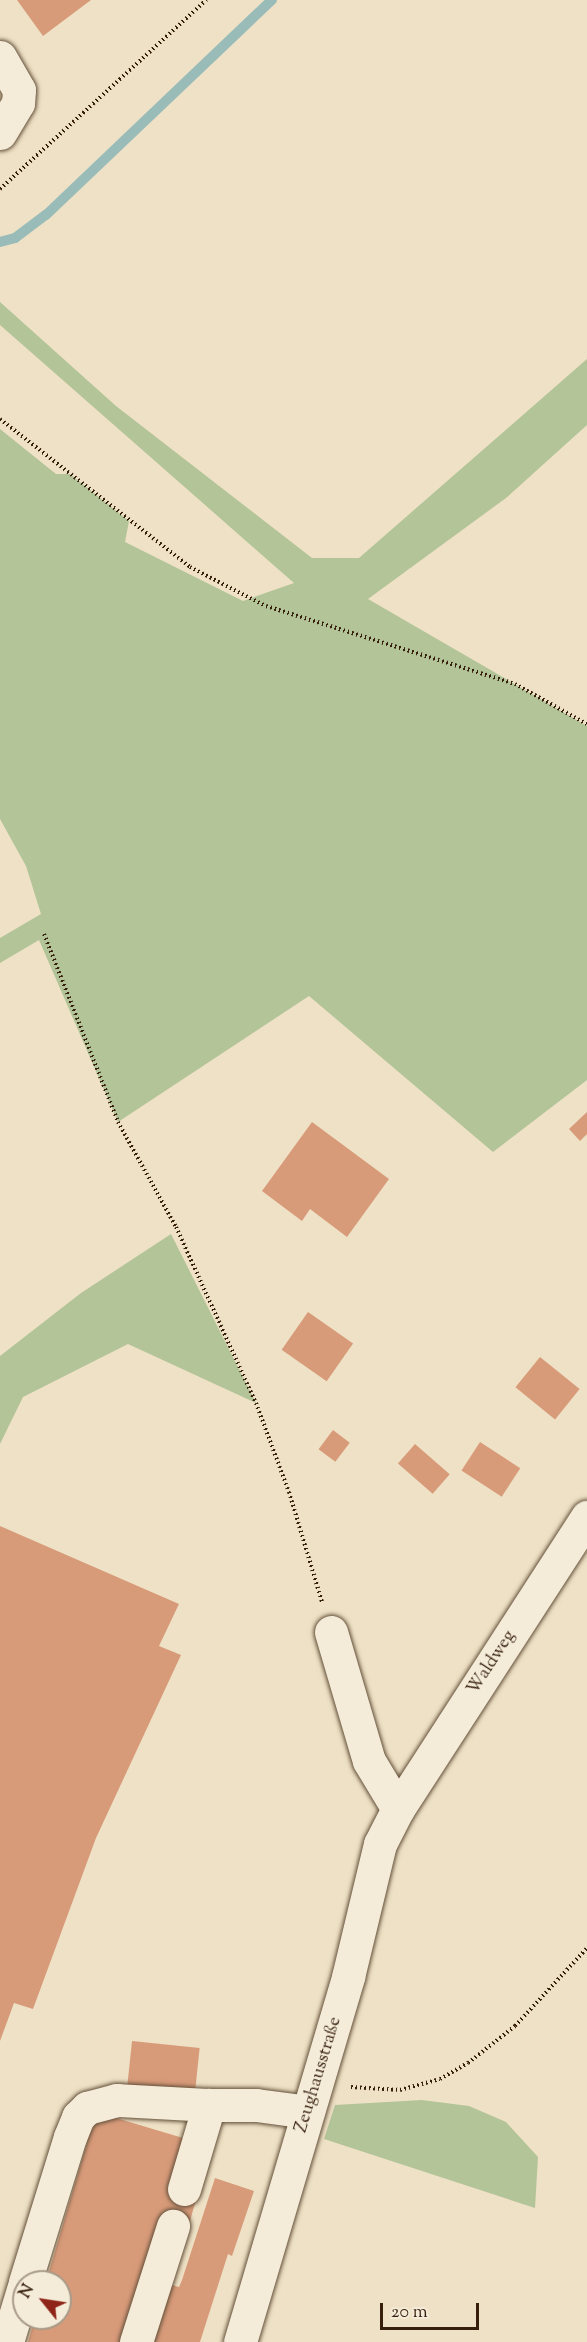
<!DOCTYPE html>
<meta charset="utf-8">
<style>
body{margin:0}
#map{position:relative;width:587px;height:2342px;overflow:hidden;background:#eee1c5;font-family:"Sorts Mill Goudy",serif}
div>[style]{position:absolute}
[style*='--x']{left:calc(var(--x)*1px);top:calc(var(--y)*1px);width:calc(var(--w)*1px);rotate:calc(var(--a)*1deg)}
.green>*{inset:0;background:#b3c499}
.stream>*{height:10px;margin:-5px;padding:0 5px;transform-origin:5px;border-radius:5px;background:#9abcb9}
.building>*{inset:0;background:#d89b7a;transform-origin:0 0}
.path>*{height:4px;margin-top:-2px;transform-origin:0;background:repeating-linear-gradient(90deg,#361f0c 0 1.5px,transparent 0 4.5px)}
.roads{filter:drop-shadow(0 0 2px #64503a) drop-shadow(0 0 2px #64503a)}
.minor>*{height:33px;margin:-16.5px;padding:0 16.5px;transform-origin:16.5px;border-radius:16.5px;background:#f4ecd9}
span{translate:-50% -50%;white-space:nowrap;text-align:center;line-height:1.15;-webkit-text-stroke:4.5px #f4ecd9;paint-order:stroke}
.street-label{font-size:18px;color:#361f0c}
.north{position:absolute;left:12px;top:2270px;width:60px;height:60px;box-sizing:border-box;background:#f4ecd9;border:2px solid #a89a87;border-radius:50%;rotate:300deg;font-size:16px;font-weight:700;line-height:24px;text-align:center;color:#361f0c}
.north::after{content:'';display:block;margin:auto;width:21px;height:27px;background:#8f2418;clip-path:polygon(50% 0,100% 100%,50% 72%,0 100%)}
.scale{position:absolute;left:380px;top:2303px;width:99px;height:27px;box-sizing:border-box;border:3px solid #361f0c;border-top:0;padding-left:8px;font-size:18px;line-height:21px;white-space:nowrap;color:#361f0c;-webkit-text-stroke:4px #f4ecd9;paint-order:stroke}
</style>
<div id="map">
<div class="green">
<i style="clip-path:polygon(0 302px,116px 406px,312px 558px,359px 558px,587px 359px,587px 425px,506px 498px,368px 599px,587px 726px,587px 1080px,493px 1152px,309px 996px,118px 1122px,39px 940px,0 963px,0 938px,41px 914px,26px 866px,0 819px,0 429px,56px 474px,70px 474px,129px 521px,125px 542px,243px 601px,294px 583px,0 325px)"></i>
<i style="clip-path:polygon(171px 1234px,256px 1403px,128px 1344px,23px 1397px,0 1444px,0 1356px,81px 1293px)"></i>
<i style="clip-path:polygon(422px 2100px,469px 2106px,506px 2122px,538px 2157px,535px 2208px,324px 2139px,335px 2105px)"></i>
</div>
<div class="stream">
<i style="--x:0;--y:242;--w:16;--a:-15"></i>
<i style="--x:15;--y:238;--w:39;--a:-37"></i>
<i style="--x:46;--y:215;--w:312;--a:-43.6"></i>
</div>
<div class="building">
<i style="clip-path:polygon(17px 0,91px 0,43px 36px)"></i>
<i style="clip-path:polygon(587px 1112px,587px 1134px,580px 1141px,569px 1129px)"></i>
<i style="clip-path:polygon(312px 1122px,389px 1179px,347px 1237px,310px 1209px,302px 1221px,262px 1191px)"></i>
<i style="left:308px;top:1312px;width:55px;height:46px;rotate:35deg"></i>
<i style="left:540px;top:1357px;width:51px;height:39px;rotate:39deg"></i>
<i style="left:333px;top:1430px;width:21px;height:24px;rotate:37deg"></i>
<i style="left:480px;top:1442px;width:48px;height:34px;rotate:33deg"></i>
<i style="left:415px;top:1444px;width:46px;height:26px;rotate:41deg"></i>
<i style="clip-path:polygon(0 1526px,179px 1604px,159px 1646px,181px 1655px,96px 1838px,33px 2009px,14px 2003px,0 2041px)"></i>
<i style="left:132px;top:2041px;width:68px;height:45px;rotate:6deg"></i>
<i style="clip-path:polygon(96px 2112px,183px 2138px,198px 2193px,187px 2231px,122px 2342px,28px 2342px,35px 2318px,60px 2318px,60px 2282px,46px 2282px)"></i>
<i style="clip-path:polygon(215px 2178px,254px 2191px,232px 2256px,228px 2254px,200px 2342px,150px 2342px,168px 2284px,179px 2287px,182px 2280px)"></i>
</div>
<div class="path">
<i style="--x:0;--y:189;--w:280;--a:-42.5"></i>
<i style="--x:0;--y:419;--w:241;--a:37.9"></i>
<i style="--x:190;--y:567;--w:85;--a:27.2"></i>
<i style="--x:266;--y:606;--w:261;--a:17.4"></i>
<i style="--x:515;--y:684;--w:82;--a:29.1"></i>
<i style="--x:44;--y:934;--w:202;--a:68.5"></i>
<i style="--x:118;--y:1122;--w:120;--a:61.1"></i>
<i style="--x:176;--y:1227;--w:193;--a:65.6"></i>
<i style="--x:256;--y:1403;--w:95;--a:69.7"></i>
<i style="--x:289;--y:1492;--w:115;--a:73.3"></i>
<i style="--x:351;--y:2087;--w:49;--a:3.5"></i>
<i style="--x:400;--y:2090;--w:41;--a:-15.4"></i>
<i style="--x:440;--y:2079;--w:32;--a:-30"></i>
<i style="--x:468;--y:2063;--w:60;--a:-38.2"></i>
<i style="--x:515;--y:2026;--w:106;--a:-47.3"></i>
</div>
<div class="roads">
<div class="minor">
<i style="--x:0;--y:57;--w:38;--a:60"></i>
<i style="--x:19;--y:90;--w:13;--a:94"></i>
<i style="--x:18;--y:103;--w:35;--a:121"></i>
<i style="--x:331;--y:1632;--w:134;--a:73.6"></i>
<i style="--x:369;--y:1761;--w:56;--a:58.9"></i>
<i style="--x:184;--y:2189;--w:88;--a:-73.4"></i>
<i style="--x:209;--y:2105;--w:47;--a:0"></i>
<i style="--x:256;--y:2105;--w:52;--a:7.7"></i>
<i style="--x:25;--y:2282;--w:152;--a:-72.8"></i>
<i style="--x:70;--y:2137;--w:22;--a:-68"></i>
<i style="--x:78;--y:2117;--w:13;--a:-45"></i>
<i style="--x:87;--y:2108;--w:31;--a:-15"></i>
<i style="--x:117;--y:2100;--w:92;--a:3.1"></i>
<i style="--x:7;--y:2342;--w:59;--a:-73.1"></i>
<i style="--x:136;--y:2342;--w:122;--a:-72.3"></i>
<i style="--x:240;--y:2342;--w:381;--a:-73.5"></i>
<i style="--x:348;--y:1977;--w:137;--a:-76.5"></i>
<i style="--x:380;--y:1844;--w:39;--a:-63"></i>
<i style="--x:398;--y:1809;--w:348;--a:-57.1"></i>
</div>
</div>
<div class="street-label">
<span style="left:492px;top:1663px;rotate:-57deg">Waldweg</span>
<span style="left:319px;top:2075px;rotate:-73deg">Zeughausstraße</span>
</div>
<div class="north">N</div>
<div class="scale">20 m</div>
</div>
